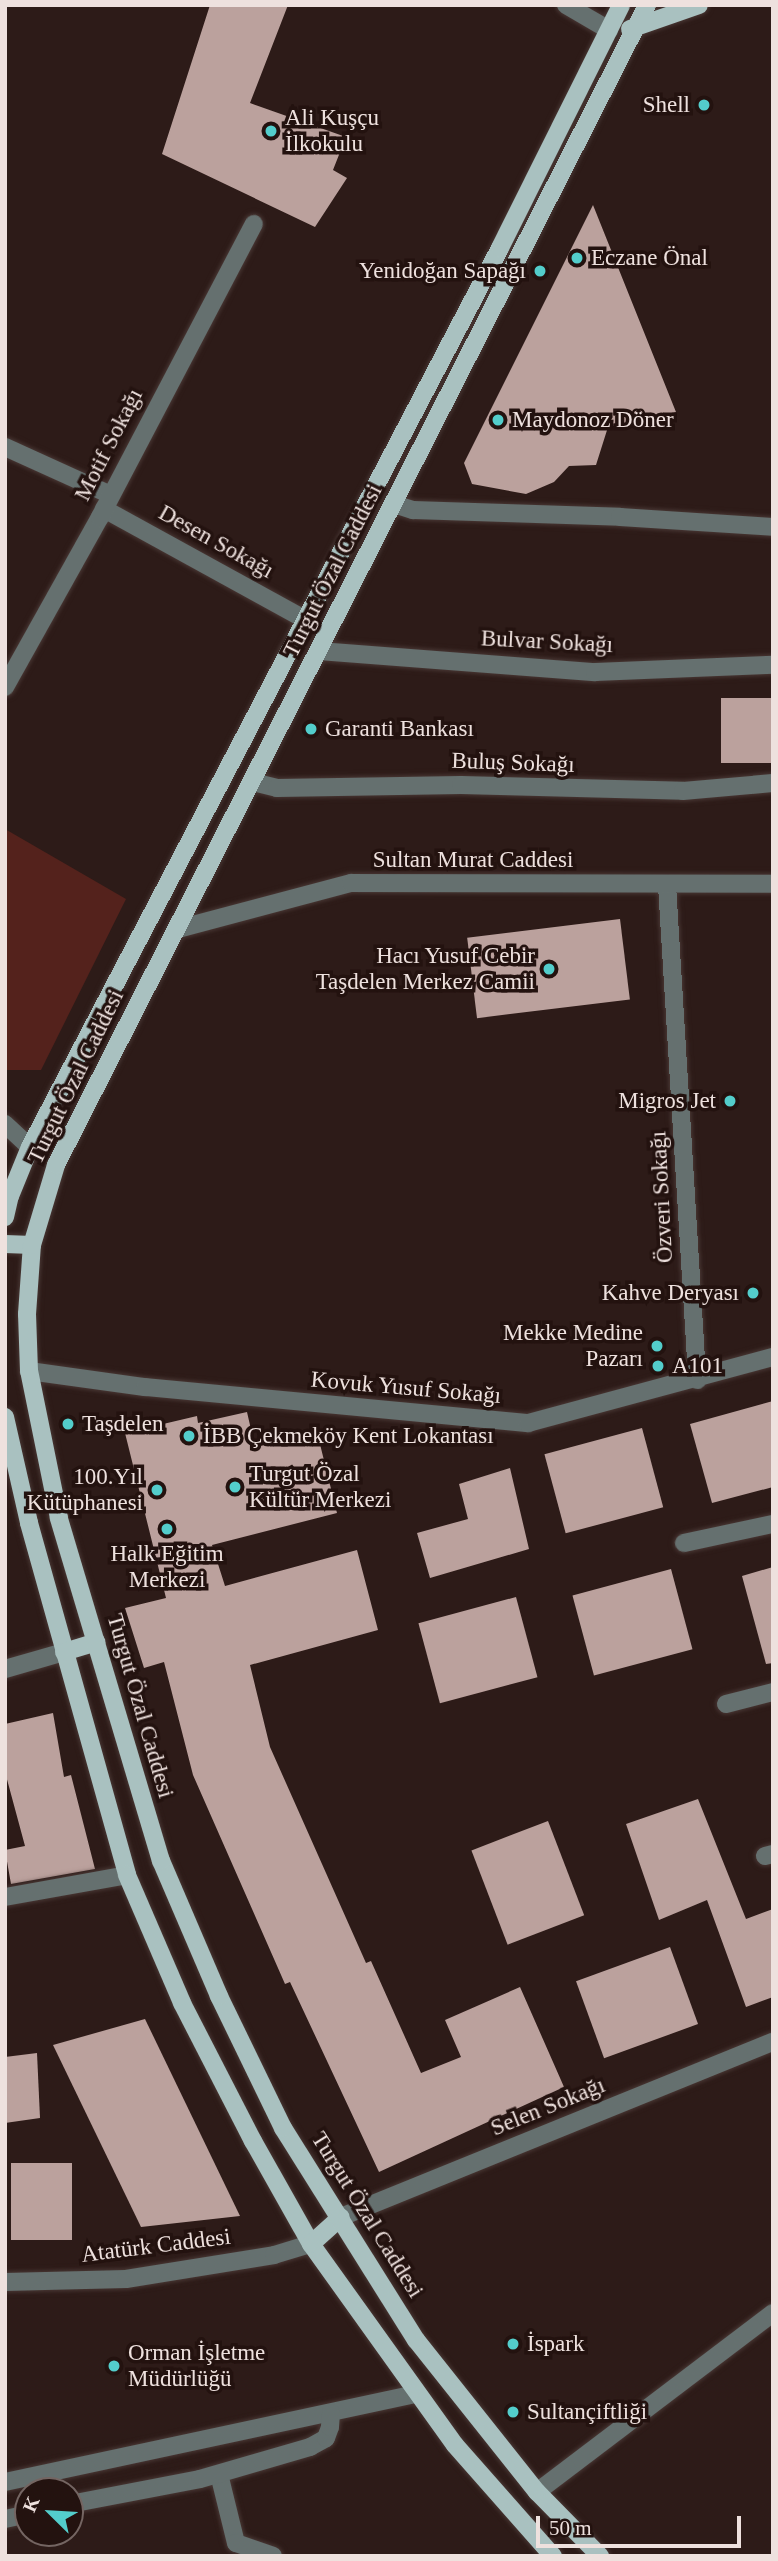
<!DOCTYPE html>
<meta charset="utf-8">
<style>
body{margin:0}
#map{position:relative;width:778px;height:2561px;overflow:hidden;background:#2d1b18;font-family:Georgia,serif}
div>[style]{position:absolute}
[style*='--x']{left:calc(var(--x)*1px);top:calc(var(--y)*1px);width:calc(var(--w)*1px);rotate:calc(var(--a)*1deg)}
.green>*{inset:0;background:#54221c}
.building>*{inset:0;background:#bba19d;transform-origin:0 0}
.roads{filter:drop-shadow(0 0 2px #483734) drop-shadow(0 0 2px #483734)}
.minor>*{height:18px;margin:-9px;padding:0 9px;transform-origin:9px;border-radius:9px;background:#65706f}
.major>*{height:18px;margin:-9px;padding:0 9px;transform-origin:9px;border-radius:9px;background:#a9c1c0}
.dots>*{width:19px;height:19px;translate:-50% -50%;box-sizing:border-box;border:4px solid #23120f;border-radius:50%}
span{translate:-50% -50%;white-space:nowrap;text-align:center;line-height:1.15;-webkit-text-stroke:7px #23120f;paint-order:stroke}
.poi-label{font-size:23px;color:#eee1de}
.right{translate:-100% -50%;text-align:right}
.left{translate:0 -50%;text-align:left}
.street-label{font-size:23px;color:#eee1de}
.frame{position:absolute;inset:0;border:7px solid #eee1de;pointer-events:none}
.north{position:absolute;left:14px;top:2477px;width:70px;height:70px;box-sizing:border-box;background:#23120f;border:2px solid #746562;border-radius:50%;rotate:294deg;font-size:19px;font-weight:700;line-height:28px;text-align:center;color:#eee1de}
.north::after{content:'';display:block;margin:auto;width:24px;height:32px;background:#53cdcb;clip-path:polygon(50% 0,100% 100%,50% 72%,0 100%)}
.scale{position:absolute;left:536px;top:2516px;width:205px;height:32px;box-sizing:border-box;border:4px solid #eee1de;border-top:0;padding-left:9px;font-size:21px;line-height:24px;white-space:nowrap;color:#eee1de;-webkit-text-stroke:5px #23120f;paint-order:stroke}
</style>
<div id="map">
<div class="green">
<i style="clip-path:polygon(5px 829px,126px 899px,41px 1070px,5px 1070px)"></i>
</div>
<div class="building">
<i style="clip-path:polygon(210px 5px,288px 5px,250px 103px,346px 137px,333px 170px,347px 178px,315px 227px,162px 154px)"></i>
<i style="clip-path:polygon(593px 205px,676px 412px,608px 427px,596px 465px,569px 466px,554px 482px,526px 494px,472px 484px,464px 463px)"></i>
<i style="left:772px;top:698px;width:65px;height:51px;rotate:90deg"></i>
<i style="left:620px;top:919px;width:81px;height:154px;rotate:83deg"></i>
<i style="clip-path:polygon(773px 1401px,773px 1487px,712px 1503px,690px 1424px)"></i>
<i style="clip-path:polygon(247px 1412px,255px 1447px,317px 1432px,337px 1513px,212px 1545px,225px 1586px,357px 1550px,378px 1630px,250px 1665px,270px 1747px,366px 1963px,371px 1961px,421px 2073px,461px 2057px,445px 2020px,520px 1987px,564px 2087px,379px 2172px,290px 1982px,285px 1984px,193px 1775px,164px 1662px,144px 1668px,125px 1608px,166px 1598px,125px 1433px,197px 1416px,198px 1423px)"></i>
<i style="left:642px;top:1428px;width:82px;height:101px;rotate:75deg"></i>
<i style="clip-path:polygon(510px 1468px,529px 1549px,430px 1578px,417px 1533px,468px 1519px,459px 1484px)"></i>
<i style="clip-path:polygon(773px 1567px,773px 1663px,766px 1664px,742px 1576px)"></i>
<i style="left:671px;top:1569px;width:83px;height:102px;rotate:75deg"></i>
<i style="left:516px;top:1597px;width:83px;height:101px;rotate:75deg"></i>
<i style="clip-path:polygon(53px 1713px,64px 1777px,71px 1775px,95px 1869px,11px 1884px,5px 1850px,25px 1846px,5px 1772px,5px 1724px)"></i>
<i style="clip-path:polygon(698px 1799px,746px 1919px,773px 1909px,773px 1997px,746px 2007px,707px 1900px,659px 1920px,626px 1824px)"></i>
<i style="left:548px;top:1821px;width:101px;height:82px;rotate:69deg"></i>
<i style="left:670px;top:1947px;width:82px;height:100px;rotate:70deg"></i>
<i style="clip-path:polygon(145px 2019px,240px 2216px,141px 2227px,53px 2045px)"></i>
<i style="clip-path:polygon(37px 2053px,40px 2118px,5px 2123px,5px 2057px)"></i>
<i style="left:11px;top:2163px;width:61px;height:77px"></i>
</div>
<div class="roads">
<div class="minor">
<i style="--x:566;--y:5;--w:50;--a:30.2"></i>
<i style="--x:5;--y:447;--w:116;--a:24.4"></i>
<i style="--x:394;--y:504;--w:20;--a:18"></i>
<i style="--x:413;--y:510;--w:207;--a:1.9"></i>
<i style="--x:620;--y:517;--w:153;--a:3.7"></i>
<i style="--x:104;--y:509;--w:228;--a:28.8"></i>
<i style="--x:319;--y:651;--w:277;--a:4.4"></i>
<i style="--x:595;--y:672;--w:178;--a:-2.3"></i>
<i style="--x:5;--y:687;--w:195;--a:-60.8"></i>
<i style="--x:100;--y:517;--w:331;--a:-62.3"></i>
<i style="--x:253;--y:782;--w:25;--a:14"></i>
<i style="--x:277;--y:788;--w:184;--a:-0.9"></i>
<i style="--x:461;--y:785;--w:222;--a:1.5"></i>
<i style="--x:683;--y:791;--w:90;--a:-5.1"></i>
<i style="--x:667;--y:885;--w:496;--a:86.5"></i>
<i style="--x:178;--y:929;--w:179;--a:-14.9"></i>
<i style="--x:351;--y:883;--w:422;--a:0.1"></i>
<i style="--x:5;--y:1124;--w:34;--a:43"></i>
<i style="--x:29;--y:1371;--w:117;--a:7.9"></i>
<i style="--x:145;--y:1387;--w:385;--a:5.4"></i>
<i style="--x:528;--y:1423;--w:254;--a:-15.1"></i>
<i style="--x:684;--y:1543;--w:91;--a:-12.1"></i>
<i style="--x:5;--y:1669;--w:61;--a:-16.1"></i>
<i style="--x:726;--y:1704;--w:49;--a:-14.3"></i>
<i style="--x:765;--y:1856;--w:8;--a:-14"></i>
<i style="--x:5;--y:1897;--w:124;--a:-10.2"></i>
<i style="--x:341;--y:2217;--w:466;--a:-22.1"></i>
<i style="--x:5;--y:2282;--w:121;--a:-1.4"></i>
<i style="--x:126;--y:2279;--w:150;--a:-9.2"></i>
<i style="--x:274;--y:2255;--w:39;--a:-17"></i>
<i style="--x:219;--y:2474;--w:71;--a:76.2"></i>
<i style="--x:236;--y:2543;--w:39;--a:19"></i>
<i style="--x:5;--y:2482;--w:421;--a:-12.1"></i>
<i style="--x:537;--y:2492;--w:296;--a:-37.2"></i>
<i style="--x:70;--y:2504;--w:132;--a:-10.9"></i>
<i style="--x:200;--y:2479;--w:115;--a:-16.2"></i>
<i style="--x:310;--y:2447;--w:18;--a:-29"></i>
<i style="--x:326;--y:2438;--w:12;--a:-70"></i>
<i style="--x:330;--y:2427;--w:14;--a:-86"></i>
<i style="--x:5;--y:2519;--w:24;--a:-12"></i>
</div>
<div class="major">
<i style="--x:630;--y:29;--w:73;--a:-19.2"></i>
<i style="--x:5;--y:1217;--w:22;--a:-77"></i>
<i style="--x:10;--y:1196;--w:53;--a:-67.8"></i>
<i style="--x:30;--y:1147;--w:1014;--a:-62.4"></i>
<i style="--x:500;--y:248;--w:271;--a:-63.5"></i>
<i style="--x:5;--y:1244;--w:27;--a:2"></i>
<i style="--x:5;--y:1417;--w:109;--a:77.2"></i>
<i style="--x:29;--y:1523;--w:365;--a:74.4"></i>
<i style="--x:127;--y:1875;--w:139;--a:66.7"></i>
<i style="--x:182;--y:2003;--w:155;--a:62.8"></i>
<i style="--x:253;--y:2141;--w:118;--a:60.6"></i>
<i style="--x:311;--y:2244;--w:247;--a:54.4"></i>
<i style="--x:455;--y:2445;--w:148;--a:48.6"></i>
<i style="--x:64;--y:1652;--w:34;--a:-17"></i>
<i style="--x:311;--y:2244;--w:40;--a:-42"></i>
<i style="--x:600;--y:2556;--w:90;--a:-134.5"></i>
<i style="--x:537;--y:2492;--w:194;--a:-128.5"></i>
<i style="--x:416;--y:2340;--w:250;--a:-122.1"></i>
<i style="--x:283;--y:2128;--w:147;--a:-115.9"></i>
<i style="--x:219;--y:1996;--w:147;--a:-113.2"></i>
<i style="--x:161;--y:1861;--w:358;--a:-106.6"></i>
<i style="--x:59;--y:1518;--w:150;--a:-101.5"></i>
<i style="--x:29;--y:1371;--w:57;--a:-92"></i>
<i style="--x:27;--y:1314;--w:69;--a:-85.9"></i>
<i style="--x:32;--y:1245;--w:84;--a:-73.3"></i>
<i style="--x:56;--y:1165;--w:1302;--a:-63"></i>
</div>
</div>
<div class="dots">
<i style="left:704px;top:105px;background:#53cdcb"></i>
<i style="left:271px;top:131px;background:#53cdcb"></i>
<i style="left:577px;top:258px;background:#53cdcb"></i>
<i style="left:540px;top:271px;background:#53cdcb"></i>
<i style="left:498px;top:420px;background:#53cdcb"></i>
<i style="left:311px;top:729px;background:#53cdcb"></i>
<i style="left:549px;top:969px;background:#53cdcb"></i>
<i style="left:730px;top:1101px;background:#53cdcb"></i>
<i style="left:753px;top:1293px;background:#53cdcb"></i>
<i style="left:657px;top:1346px;background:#53cdcb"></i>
<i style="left:658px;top:1366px;background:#53cdcb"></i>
<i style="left:68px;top:1424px;background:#53cdcb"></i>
<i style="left:189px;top:1436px;background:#53cdcb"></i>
<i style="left:235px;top:1487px;background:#53cdcb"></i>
<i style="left:157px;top:1490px;background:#53cdcb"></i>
<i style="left:167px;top:1529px;background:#53cdcb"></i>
<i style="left:513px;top:2344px;background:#53cdcb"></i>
<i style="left:114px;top:2366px;background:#53cdcb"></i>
<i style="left:513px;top:2412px;background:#53cdcb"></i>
</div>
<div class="poi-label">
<span class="right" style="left:690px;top:105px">Shell</span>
<span class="left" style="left:285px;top:131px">Ali Kuşçu<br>İlkokulu</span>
<span class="left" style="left:591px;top:258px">Eczane Önal</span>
<span class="right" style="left:526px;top:271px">Yenidoğan Sapağı</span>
<span class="left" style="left:512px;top:420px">Maydonoz Döner</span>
<span class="left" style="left:325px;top:729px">Garanti Bankası</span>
<span class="right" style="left:535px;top:969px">Hacı Yusuf Cebir<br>Taşdelen Merkez Camii</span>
<span class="right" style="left:716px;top:1101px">Migros Jet</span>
<span class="right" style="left:739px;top:1293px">Kahve Deryası</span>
<span class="right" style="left:643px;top:1346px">Mekke Medine<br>Pazarı</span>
<span class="left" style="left:672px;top:1366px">A101</span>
<span class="left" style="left:82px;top:1424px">Taşdelen</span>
<span class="left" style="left:203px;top:1436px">İBB Çekmeköy Kent Lokantası</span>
<span class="left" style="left:249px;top:1487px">Turgut Özal<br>Kültür Merkezi</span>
<span class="right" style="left:143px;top:1490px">100.Yıl<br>Kütüphanesi</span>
<span style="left:167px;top:1567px">Halk Eğitim<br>Merkezi</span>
<span class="left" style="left:527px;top:2344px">İspark</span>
<span class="left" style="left:128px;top:2366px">Orman İşletme<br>Müdürlüğü</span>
<span class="left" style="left:527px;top:2412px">Sultançiftliği</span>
</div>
<div class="street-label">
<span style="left:109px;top:445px;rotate:-63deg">Motif Sokağı</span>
<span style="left:216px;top:542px;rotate:29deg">Desen Sokağı</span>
<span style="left:333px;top:571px;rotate:-63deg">Turgut Özal Caddesi</span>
<span style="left:547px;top:642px;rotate:3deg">Bulvar Sokağı</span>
<span style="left:513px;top:763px;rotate:2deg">Buluş Sokağı</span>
<span style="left:473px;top:860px">Sultan Murat Caddesi</span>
<span style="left:76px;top:1077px;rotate:-64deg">Turgut Özal Caddesi</span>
<span style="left:662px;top:1197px;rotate:-93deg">Özveri Sokağı</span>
<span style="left:406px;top:1388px;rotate:5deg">Kovuk Yusuf Sokağı</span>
<span style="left:140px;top:1706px;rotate:74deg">Turgut Özal Caddesi</span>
<span style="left:548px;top:2107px;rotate:-22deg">Selen Sokağı</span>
<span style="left:367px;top:2215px;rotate:58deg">Turgut Özal Caddesi</span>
<span style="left:156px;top:2246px;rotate:-7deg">Atatürk Caddesi</span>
</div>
<div class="frame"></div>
<div class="north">K</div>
<div class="scale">50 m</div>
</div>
